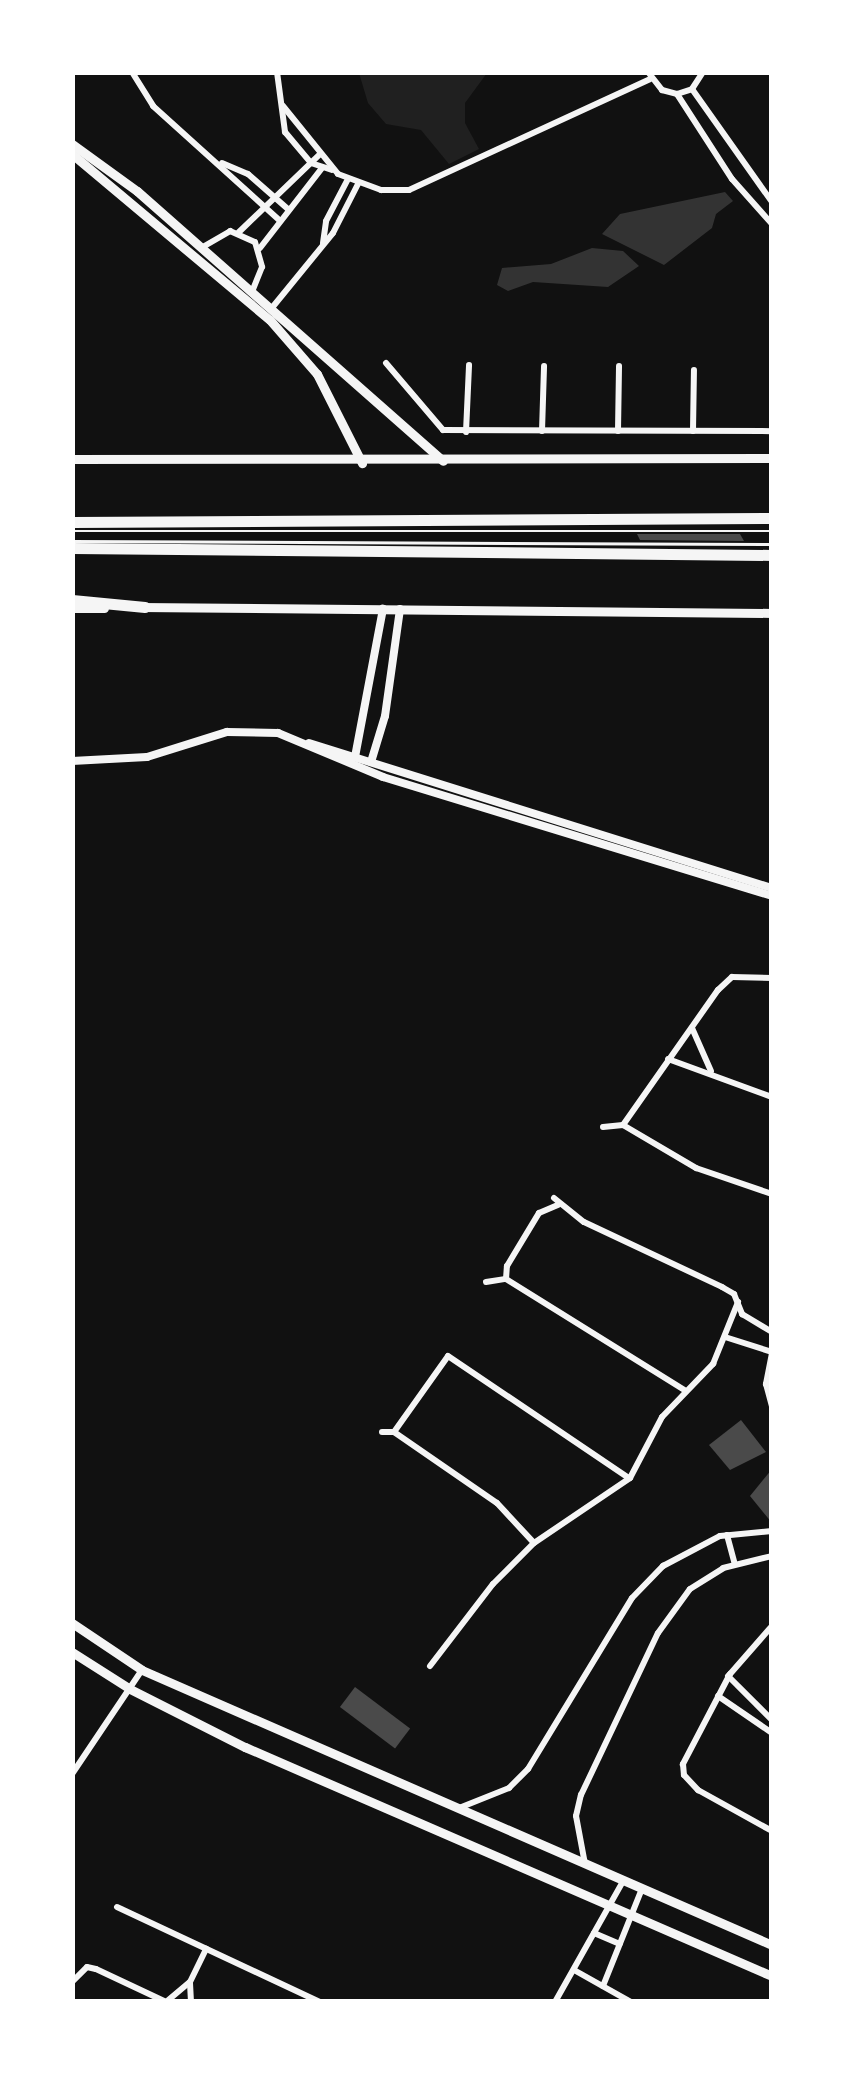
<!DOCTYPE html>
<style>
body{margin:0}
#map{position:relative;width:844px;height:2074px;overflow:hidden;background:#111;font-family:Raleway,sans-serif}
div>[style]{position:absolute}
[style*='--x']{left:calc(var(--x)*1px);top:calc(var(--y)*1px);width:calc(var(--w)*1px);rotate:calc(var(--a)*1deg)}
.green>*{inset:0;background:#202020}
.water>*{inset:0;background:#333}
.building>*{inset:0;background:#4a4a4a;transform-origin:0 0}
.service>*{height:2.5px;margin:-1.25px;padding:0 1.25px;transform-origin:1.25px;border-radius:1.25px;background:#f5f5f5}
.minor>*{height:6px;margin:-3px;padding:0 3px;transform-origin:3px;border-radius:3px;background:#f5f5f5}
.tertiary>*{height:8px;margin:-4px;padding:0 4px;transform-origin:4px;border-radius:4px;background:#f5f5f5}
.secondary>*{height:9px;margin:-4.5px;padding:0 4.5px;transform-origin:4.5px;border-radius:4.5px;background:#f5f5f5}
.motorway>*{height:11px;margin:-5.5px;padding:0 5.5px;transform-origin:5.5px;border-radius:5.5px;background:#f5f5f5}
span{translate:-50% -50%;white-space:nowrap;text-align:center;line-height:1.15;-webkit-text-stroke:10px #fff;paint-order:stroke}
.frame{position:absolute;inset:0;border:75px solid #fff;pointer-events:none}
</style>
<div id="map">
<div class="green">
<i style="clip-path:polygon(359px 73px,487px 73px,465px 103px,465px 123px,479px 149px,449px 164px,421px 130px,386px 124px,368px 103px)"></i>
</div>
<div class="water">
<i style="clip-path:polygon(725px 192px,733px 201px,716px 214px,712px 228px,664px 265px,602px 234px,620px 214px)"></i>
<i style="clip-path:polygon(592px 248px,623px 251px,639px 266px,608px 287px,533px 282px,508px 291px,497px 285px,502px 268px,551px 264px)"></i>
</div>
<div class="building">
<i style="clip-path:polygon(637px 534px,740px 534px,744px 541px,640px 540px)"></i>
<i style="clip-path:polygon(741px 1420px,766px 1452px,730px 1470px,709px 1445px)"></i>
<i style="clip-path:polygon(772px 1469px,772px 1523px,750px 1496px)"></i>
<i style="left:355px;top:1687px;width:69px;height:25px;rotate:37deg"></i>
</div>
<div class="service">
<i style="--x:72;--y:531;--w:700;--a:0"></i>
<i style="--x:72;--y:541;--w:700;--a:0.25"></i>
</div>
<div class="minor">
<i style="--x:132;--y:72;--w:40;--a:58"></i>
<i style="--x:153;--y:106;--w:170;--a:42.1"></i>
<i style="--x:277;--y:72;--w:61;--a:82.4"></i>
<i style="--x:285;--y:132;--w:40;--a:50"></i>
<i style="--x:311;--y:163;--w:22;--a:18"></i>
<i style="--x:648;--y:72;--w:23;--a:52"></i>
<i style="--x:662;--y:90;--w:16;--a:15"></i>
<i style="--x:677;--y:94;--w:16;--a:-18"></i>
<i style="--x:692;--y:89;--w:20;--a:-57"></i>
<i style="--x:692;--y:89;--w:138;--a:54.7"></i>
<i style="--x:677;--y:94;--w:101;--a:57.1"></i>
<i style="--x:732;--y:179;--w:60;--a:48.4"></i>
<i style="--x:283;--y:106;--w:87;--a:51"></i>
<i style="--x:338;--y:174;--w:46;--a:20.4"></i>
<i style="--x:381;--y:190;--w:28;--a:0"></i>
<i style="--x:409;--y:190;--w:265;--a:-24.7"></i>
<i style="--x:222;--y:163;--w:28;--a:23"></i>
<i style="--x:248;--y:174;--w:53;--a:41.2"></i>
<i style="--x:239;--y:232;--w:112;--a:-43.9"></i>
<i style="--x:323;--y:243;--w:22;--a:-82"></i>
<i style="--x:326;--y:221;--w:47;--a:-62.4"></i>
<i style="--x:201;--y:248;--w:34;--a:-30"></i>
<i style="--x:230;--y:231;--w:27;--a:24"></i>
<i style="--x:255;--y:242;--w:26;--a:74"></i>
<i style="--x:262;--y:267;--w:27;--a:112"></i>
<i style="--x:260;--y:248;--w:101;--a:-52.2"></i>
<i style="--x:271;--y:309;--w:98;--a:-50.8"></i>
<i style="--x:333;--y:233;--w:55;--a:-63"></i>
<i style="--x:386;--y:363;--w:88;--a:49.6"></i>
<i style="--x:443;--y:430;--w:329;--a:0.2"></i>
<i style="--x:542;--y:431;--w:65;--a:-88.2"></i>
<i style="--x:618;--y:431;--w:65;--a:-89.1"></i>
<i style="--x:693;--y:431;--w:61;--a:-89.1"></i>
<i style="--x:466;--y:432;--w:67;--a:-87.4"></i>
<i style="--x:692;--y:1028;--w:47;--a:66.2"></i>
<i style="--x:668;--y:1059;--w:111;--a:20.1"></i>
<i style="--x:623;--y:1125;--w:165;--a:-54.9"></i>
<i style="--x:718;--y:990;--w:19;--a:-43"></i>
<i style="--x:732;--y:977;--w:40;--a:1.4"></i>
<i style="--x:623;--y:1125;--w:85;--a:30.5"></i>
<i style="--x:696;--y:1168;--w:80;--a:18.9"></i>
<i style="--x:603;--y:1127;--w:20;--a:-6"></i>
<i style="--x:72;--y:1160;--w:2;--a:90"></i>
<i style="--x:554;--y:1198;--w:38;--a:39"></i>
<i style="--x:584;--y:1222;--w:153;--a:25.2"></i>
<i style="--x:722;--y:1287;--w:14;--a:30"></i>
<i style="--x:734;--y:1294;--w:22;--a:68"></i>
<i style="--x:742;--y:1314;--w:35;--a:31"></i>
<i style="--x:506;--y:1279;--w:212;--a:31.9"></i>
<i style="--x:506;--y:1279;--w:13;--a:-86"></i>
<i style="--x:507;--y:1266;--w:62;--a:-58.9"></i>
<i style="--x:539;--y:1213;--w:21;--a:-23"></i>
<i style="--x:486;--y:1282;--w:20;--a:-9"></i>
<i style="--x:725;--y:1337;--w:49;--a:17.7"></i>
<i style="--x:772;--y:1353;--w:32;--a:101"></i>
<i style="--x:766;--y:1384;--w:23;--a:75"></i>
<i style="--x:448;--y:1356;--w:218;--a:34"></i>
<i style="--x:382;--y:1432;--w:12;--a:0"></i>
<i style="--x:394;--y:1432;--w:125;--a:34.6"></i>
<i style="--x:497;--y:1503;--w:54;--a:47.2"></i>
<i style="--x:394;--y:1432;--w:93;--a:-54.6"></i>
<i style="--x:727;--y:1535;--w:30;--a:75"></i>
<i style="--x:772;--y:1626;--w:64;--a:131.2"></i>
<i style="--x:730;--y:1674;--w:102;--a:117.6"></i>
<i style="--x:683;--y:1764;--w:11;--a:85"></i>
<i style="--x:684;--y:1775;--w:21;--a:47"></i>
<i style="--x:698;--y:1790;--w:85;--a:29"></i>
<i style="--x:430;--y:1666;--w:103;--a:-52.5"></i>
<i style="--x:493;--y:1584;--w:58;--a:-45"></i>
<i style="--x:534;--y:1543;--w:116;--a:-34.1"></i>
<i style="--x:630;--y:1478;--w:69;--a:-62.3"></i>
<i style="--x:662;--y:1417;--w:74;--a:-46.1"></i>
<i style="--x:713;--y:1364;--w:67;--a:-68"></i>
<i style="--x:728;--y:1676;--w:62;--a:45"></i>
<i style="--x:718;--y:1696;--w:65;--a:34.4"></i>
<i style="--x:72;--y:1774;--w:125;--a:-56.1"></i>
<i style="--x:459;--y:1808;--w:54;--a:-21.8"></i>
<i style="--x:509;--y:1788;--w:27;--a:-45"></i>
<i style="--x:528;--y:1769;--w:200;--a:-58.7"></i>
<i style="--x:632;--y:1598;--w:45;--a:-45.9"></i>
<i style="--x:663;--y:1566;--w:64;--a:-27.8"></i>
<i style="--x:720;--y:1536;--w:52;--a:-5.5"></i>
<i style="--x:585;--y:1864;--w:49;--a:-100.6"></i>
<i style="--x:576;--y:1816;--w:22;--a:-77"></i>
<i style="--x:581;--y:1795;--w:179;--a:-64.6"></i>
<i style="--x:658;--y:1633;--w:54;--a:-54"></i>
<i style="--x:690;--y:1589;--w:39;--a:-32"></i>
<i style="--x:723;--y:1568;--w:50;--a:-13.8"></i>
<i style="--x:117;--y:1907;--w:224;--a:25.1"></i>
<i style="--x:594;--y:1933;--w:28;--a:23"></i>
<i style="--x:574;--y:1970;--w:65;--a:29.3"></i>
<i style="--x:72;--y:1982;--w:21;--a:-45"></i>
<i style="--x:87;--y:1967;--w:9;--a:13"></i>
<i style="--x:96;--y:1969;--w:77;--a:25.2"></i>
<i style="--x:190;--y:1983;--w:19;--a:87"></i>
<i style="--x:603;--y:1986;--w:102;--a:-68.2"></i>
<i style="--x:166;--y:2002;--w:31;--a:-40"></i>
<i style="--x:190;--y:1982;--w:37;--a:-64"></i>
<i style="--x:555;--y:2002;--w:137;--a:-60.6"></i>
</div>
<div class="tertiary">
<i style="--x:309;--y:743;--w:485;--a:17.4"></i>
<i style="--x:355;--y:757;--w:151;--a:-79.3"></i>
<i style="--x:72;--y:761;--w:75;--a:-3.1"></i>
<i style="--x:147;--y:757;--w:84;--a:-17.4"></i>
<i style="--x:227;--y:732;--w:51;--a:1.1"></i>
<i style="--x:278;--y:733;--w:114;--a:22.7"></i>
<i style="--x:383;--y:777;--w:407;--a:17"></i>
<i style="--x:371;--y:762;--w:48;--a:-73.1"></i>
<i style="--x:385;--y:716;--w:108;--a:-82"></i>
</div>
<div class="secondary">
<i style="--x:72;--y:144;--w:80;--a:35.9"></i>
<i style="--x:137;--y:191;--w:408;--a:41.4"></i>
<i style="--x:72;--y:154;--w:258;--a:40"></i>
<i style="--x:270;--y:320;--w:72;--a:49"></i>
<i style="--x:317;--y:374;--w:100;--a:63.2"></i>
<i style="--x:72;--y:459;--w:700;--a:-0.08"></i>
<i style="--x:139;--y:607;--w:633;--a:0.54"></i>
<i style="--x:72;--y:608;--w:32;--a:0"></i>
<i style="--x:72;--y:1623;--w:84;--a:33.9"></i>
<i style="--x:142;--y:1670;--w:687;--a:23.58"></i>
<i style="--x:72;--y:1652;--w:69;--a:32.5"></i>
<i style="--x:130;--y:1689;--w:129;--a:26.8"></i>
<i style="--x:245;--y:1747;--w:575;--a:23.49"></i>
</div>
<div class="motorway">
<i style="--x:72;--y:522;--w:700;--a:-0.33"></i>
<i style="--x:72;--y:548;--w:700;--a:0.57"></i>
<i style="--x:72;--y:600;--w:73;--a:5.5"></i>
</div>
<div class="frame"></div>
</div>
